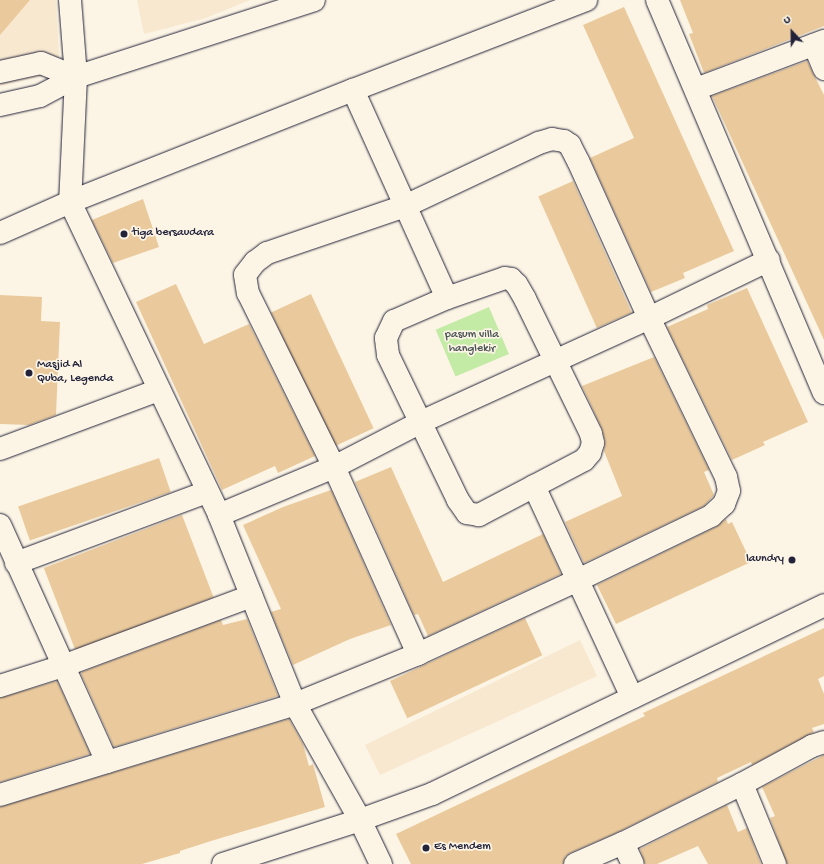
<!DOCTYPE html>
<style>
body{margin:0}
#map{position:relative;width:824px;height:864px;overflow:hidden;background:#fcf5e5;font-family:"Gochi Hand",sans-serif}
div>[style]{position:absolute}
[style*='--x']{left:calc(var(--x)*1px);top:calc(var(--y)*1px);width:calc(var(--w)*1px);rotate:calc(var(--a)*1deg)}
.built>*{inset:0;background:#f7e8cf}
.green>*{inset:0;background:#c3eba6;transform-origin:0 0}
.building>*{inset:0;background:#eaca9c;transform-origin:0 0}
.roads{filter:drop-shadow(0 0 1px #22223b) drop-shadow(0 0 1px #22223b)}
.street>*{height:22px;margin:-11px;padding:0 11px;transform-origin:11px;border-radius:11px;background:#fcf5e5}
.secondary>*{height:22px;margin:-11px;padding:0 11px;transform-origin:11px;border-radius:11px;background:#fcf5e5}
.dots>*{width:11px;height:11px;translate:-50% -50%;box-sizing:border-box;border:2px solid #fcf5e5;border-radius:50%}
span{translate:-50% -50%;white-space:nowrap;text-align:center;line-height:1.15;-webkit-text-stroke:3.5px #fcf5e5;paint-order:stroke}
.poi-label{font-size:12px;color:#22223b}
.left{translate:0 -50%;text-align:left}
.right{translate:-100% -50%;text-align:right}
.park-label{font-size:12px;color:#4a5456}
.north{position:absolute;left:772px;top:12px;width:40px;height:40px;-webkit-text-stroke:3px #fcf5e5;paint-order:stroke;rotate:338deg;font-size:11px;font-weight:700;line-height:16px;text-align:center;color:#22223b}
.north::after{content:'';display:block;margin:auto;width:14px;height:18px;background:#22223b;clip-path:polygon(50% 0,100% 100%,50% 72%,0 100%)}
</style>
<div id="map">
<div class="built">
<i style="clip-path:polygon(0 0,56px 0,60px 72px,0 86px)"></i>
<i style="clip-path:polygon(137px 0,250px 0,206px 18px,144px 34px)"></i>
<i style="clip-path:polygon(580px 640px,597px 676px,380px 775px,365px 745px)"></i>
</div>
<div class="green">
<i style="left:489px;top:307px;width:51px;height:58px;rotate:67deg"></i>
</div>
<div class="building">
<i style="clip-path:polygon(0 0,30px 0,0 35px)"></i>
<i style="clip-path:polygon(680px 0,824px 0,824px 26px,704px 73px,689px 34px,693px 33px)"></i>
<i style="clip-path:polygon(624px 7px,734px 251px,683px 273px,685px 278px,651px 292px,590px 158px,634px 138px,583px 25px)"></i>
<i style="clip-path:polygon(807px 61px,824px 95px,824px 340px,712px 96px)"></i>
<i style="left:573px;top:181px;width:144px;height:38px;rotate:66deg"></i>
<i style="clip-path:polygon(143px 199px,159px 247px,113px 263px,92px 220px)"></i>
<i style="clip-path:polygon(176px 284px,204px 344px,249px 324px,315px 456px,278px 473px,275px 466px,222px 490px,136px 302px)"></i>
<i style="clip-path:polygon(747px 288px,808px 422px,763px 442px,765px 445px,732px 460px,667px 327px,708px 309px,707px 305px)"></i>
<i style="left:311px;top:294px;width:148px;height:44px;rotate:65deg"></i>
<i style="clip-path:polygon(0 295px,42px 297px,41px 321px,60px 322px,56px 415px,29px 425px,0 424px)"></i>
<i style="clip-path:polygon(654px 357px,709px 470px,704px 472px,714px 495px,704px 506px,584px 563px,565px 522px,622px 496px,604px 451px,605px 441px,602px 429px,582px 386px)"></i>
<i style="left:159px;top:458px;width:36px;height:149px;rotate:71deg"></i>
<i style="clip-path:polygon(391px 467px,443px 582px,543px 534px,561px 574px,428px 636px,418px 614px,414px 615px,355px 482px)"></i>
<i style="clip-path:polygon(331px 490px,391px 625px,350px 639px,293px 665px,271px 612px,281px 609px,243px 525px,283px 507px)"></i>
<i style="left:182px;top:515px;width:88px;height:148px;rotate:69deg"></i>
<i style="clip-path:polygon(726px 519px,728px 524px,732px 522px,751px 562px,616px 624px,597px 585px,716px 527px)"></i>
<i style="left:525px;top:618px;width:41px;height:149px;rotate:65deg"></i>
<i style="clip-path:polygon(247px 619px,278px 696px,114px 747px,81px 674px,82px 672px,221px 620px,223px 625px)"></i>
<i style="clip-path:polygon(824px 628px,824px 676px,818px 679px,824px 694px,824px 724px,812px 728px,814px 732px,752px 765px,751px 762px,717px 778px,718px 782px,618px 832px,570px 853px,565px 857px,563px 864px,411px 864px,396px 834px,645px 716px,643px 713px)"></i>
<i style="clip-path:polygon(57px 681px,90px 754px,0 782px,0 698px)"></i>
<i style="clip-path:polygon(289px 719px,303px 744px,309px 766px,313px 764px,325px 807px,211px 841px,180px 851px,180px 853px,142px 864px,0 864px,0 807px)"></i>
<i style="clip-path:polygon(824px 755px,824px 864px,787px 864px,770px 818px,775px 816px,762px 787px)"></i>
<i style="clip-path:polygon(727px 805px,738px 832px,747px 828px,761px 864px,708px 864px,698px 846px,657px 864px,645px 864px,640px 849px)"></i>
</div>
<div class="roads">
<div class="street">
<i style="--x:70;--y:0;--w:77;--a:85.5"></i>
<i style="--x:76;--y:77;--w:125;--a:92.7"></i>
<i style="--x:70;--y:202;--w:347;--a:64.5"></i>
<i style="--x:219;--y:515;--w:204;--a:68.1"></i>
<i style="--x:295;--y:704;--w:133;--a:60.7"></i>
<i style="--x:360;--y:820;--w:49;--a:64.5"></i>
<i style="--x:657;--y:0;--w:427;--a:67"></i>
<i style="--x:814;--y:45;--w:26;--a:67"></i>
<i style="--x:76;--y:77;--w:250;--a:-17.9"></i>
<i style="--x:696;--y:89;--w:137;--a:-20.6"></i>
<i style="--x:353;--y:90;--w:228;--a:65.7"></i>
<i style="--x:0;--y:233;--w:77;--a:-23.9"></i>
<i style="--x:70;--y:202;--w:304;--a:-21.6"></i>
<i style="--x:353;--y:90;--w:250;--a:-21.1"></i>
<i style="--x:505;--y:278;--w:6;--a:9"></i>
<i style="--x:511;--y:279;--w:8;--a:45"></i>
<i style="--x:517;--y:285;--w:16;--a:60"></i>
<i style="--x:525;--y:299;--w:150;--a:63.9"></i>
<i style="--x:591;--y:434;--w:9;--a:77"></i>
<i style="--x:593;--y:443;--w:10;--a:107"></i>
<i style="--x:590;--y:453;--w:9;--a:131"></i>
<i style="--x:584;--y:460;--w:119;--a:152.4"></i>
<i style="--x:479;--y:515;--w:12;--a:-171"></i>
<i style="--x:467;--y:513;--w:16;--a:-125"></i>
<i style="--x:458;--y:500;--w:161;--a:-115.8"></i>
<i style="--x:388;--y:355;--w:17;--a:-97"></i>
<i style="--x:386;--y:338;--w:19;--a:-65"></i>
<i style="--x:394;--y:321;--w:58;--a:-23.5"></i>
<i style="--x:447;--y:298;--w:61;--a:-19"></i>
<i style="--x:0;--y:449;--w:170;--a:-20.4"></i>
<i style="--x:534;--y:486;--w:233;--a:65.1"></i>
<i style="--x:219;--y:515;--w:125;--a:-22.7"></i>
<i style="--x:334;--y:467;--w:98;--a:-27.3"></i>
<i style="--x:421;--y:422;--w:251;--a:-24.5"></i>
<i style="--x:649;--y:318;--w:133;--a:-25.8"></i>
<i style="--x:0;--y:525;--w:260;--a:65.7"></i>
<i style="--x:16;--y:563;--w:204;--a:-20.4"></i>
<i style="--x:0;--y:686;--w:66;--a:-17.6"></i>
<i style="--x:63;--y:666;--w:201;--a:-20.4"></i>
<i style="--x:742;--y:784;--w:87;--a:67.6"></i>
<i style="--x:0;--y:795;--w:309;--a:-17.1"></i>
<i style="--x:295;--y:704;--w:133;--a:-22.1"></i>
<i style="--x:418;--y:654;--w:176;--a:-24.8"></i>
<i style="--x:578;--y:580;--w:148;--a:-25.7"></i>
<i style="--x:711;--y:516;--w:18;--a:-43"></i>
<i style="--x:724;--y:504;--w:14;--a:-69"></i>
<i style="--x:729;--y:491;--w:14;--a:-102"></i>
<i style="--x:726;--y:477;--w:177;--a:-115.8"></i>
<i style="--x:649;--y:318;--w:172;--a:-114.3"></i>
<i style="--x:578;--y:161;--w:18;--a:-117"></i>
<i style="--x:570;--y:145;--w:7;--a:-146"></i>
<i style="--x:564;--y:141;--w:12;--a:-171"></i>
<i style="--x:552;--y:139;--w:14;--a:163"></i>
<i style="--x:539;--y:143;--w:148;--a:154.8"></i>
<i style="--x:405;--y:206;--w:146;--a:161.2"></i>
<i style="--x:267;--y:253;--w:15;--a:143"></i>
<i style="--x:255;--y:262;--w:16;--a:128"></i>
<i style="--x:245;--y:275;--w:18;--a:81"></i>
<i style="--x:248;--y:293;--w:194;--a:63.7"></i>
<i style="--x:334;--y:467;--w:205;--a:65.8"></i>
<i style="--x:623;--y:843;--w:23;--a:65"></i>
<i style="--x:223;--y:864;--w:144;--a:-17.8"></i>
<i style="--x:360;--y:820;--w:77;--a:-19.9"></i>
<i style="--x:432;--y:794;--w:435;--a:-25.7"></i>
<i style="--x:575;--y:864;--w:52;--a:-23.6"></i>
<i style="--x:623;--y:843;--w:133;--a:-26.4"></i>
<i style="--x:742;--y:784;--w:80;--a:-28.5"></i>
<i style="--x:812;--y:746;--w:13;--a:-18"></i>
</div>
<div class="secondary">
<i style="--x:0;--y:72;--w:42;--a:-12.4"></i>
<i style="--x:41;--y:63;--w:38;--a:22"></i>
<i style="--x:0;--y:105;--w:41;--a:-12.7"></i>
<i style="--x:40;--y:96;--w:41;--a:-27.8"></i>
</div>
</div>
<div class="dots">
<i style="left:124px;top:234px;background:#22223b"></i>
<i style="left:29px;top:373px;background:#22223b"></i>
<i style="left:792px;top:560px;background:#22223b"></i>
<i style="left:426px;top:848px;background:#22223b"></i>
</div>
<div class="poi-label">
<span class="left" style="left:132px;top:234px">tiga bersaudara</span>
<span class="left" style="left:37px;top:373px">Masjid Al<br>Quba, Legenda</span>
<span class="right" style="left:784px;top:560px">laundry</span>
<span class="left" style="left:434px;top:848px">Es Mendem</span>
</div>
<div class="park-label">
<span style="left:472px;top:343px">pasum villa<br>hanglekir</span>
</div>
<div class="north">U</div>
</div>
